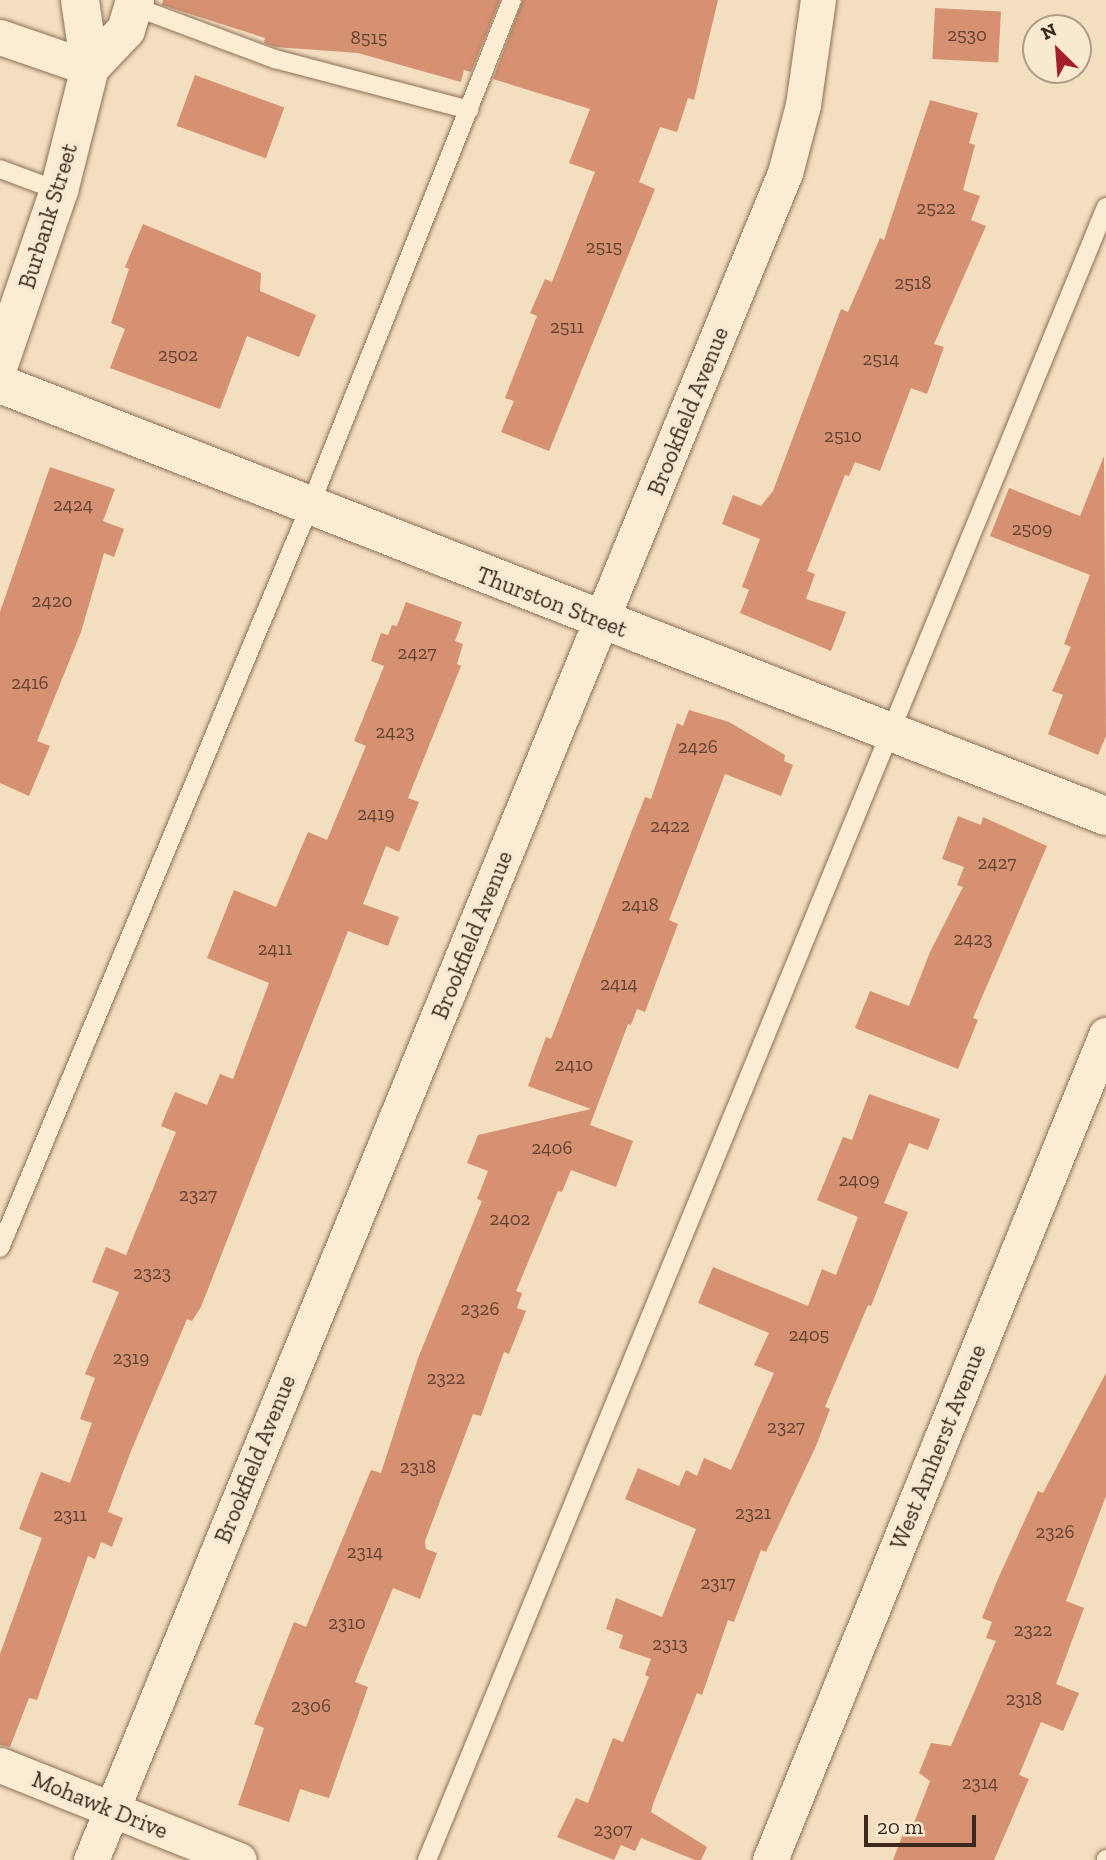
<!DOCTYPE html>
<style>
body{margin:0}
#map{position:relative;width:1106px;height:1860px;overflow:hidden;background:#f3dfc0;font-family:"Zilla Slab",serif}
div>[style]{position:absolute}
[style*='--x']{left:calc(var(--x)*1px);top:calc(var(--y)*1px);width:calc(var(--w)*1px);rotate:calc(var(--a)*1deg)}
.building>*{inset:0;background:#d59172;transform-origin:0 0}
.roads{filter:drop-shadow(0 0 2px #8e6e56) drop-shadow(0 0 2px #8e6e56)}
.lane>*{height:18px;margin:-9px;padding:0 9px;transform-origin:9px;border-radius:9px;background:#fcecd4}
.street>*{height:35px;margin:-17.5px;padding:0 17.5px;transform-origin:17.5px;border-radius:17.5px;background:#fcecd4}
.secondary>*{height:38px;margin:-19px;padding:0 19px;transform-origin:19px;border-radius:19px;background:#fcecd4}
span{translate:-50% -50%;white-space:nowrap;text-align:center;line-height:1.15;-webkit-text-stroke:7px #f9e9d1;paint-order:stroke}
.number-label{font-size:19px;color:#624232}
.number-label span{-webkit-text-stroke-width:0}
.street-label{font-size:23px;color:#3c281c}
.north{position:absolute;left:1022px;top:14px;width:70px;height:70px;box-sizing:border-box;background:#f9e9d1;border:2px solid #ad9c89;border-radius:50%;rotate:335deg;font-size:19px;font-weight:700;line-height:28px;text-align:center;color:#3c281c}
.north::after{content:'';display:block;margin:auto;width:24px;height:32px;background:#a41f2d;clip-path:polygon(50% 0,100% 100%,50% 72%,0 100%)}
.scale{position:absolute;left:864px;top:1815px;width:112px;height:32px;box-sizing:border-box;border:4px solid #3c281c;border-top:0;padding-left:9px;font-size:21px;line-height:24px;white-space:nowrap;color:#3c281c;-webkit-text-stroke:5px #f9e9d1;paint-order:stroke}
</style>
<div id="map">
<div class="building">
<i style="clip-path:polygon(163px 0,500px 0,471px 72px,464px 70px,461px 82px,358px 53px,275px 47px,264px 43px,265px 38px,162px 5px)"></i>
<i style="clip-path:polygon(523px 0,718px 0,694px 100px,688px 98px,677px 132px,660px 127px,639px 182px,655px 189px,549px 451px,501px 432px,514px 401px,505px 398px,537px 316px,530px 313px,545px 279px,552px 282px,595px 172px,569px 163px,590px 109px,493px 79px)"></i>
<i style="left:935px;top:8px;width:66px;height:51px;rotate:3deg"></i>
<i style="left:195px;top:75px;width:95px;height:54px;rotate:20deg"></i>
<i style="clip-path:polygon(930px 100px,978px 113px,969px 143px,975px 145px,963px 190px,980px 196px,971px 220px,986px 226px,934px 344px,944px 347px,927px 394px,911px 388px,880px 471px,855px 462px,849px 476px,845px 475px,807px 571px,815px 574px,806px 599px,846px 612px,831px 651px,740px 613px,749px 590px,742px 587px,760px 539px,722px 524px,733px 495px,761px 506px,773px 491px,841px 309px,848px 312px,880px 238px,884px 240px)"></i>
<i style="clip-path:polygon(143px 224px,261px 273px,260px 291px,316px 315px,299px 357px,247px 336px,220px 409px,110px 368px,125px 329px,111px 323px,129px 269px,125px 267px)"></i>
<i style="clip-path:polygon(1104px 456px,1106px 736px,1098px 755px,1048px 734px,1063px 695px,1052px 691px,1071px 647px,1064px 644px,1090px 575px,990px 536px,1009px 488px,1080px 516px)"></i>
<i style="clip-path:polygon(50px 467px,115px 489px,103px 521px,124px 529px,114px 557px,104px 553px,81px 632px,37px 741px,50px 746px,29px 796px,0 783px,0 612px)"></i>
<i style="clip-path:polygon(406px 602px,462px 622px,455px 641px,463px 644px,457px 664px,461px 666px,408px 798px,419px 802px,399px 852px,386px 846px,363px 904px,399px 917px,388px 946px,348px 931px,201px 1307px,192px 1321px,187px 1319px,131px 1451px,108px 1512px,123px 1518px,112px 1547px,101px 1542px,95px 1559px,88px 1556px,37px 1700px,29px 1698px,10px 1747px,0 1745px,0 1654px,42px 1538px,19px 1529px,41px 1472px,70px 1483px,92px 1423px,80px 1419px,95px 1378px,85px 1374px,119px 1292px,92px 1282px,106px 1247px,126px 1255px,176px 1132px,161px 1126px,175px 1092px,207px 1105px,220px 1074px,233px 1079px,269px 983px,207px 958px,234px 890px,276px 907px,308px 832px,327px 840px,366px 746px,354px 741px,384px 666px,371px 661px,381px 633px,388px 635px,392px 625px,397px 626px)"></i>
<i style="clip-path:polygon(689px 710px,729px 722px,785px 755px,784px 761px,793px 765px,781px 796px,725px 774px,669px 920px,678px 924px,645px 1012px,637px 1009px,631px 1025px,628px 1024px,590px 1125px,633px 1141px,616px 1187px,571px 1170px,562px 1192px,558px 1191px,516px 1291px,522px 1293px,517px 1308px,526px 1311px,509px 1354px,504px 1352px,481px 1416px,473px 1414px,425px 1541px,426px 1549px,437px 1553px,420px 1599px,393px 1588px,355px 1682px,368px 1687px,329px 1798px,300px 1789px,289px 1822px,238px 1805px,264px 1728px,254px 1724px,294px 1622px,306px 1627px,371px 1470px,381px 1473px,418px 1358px,482px 1201px,477px 1199px,488px 1171px,467px 1163px,478px 1135px,591px 1109px,528px 1086px,546px 1037px,551px 1039px,645px 797px,651px 799px,677px 723px,683px 726px)"></i>
<i style="clip-path:polygon(958px 816px,981px 825px,983px 817px,1047px 846px,973px 1018px,978px 1020px,958px 1069px,855px 1028px,870px 991px,909px 1006px,930px 952px,963px 887px,957px 885px,964px 867px,942px 859px)"></i>
<i style="clip-path:polygon(869px 1094px,940px 1119px,928px 1150px,909px 1143px,884px 1203px,908px 1212px,871px 1306px,868px 1305px,825px 1407px,830px 1409px,816px 1446px,766px 1552px,761px 1550px,734px 1622px,728px 1620px,702px 1695px,697px 1693px,653px 1804px,651px 1812px,707px 1847px,701px 1860px,695px 1860px,641px 1838px,635px 1851px,621px 1845px,614px 1860px,557px 1837px,576px 1798px,588px 1803px,613px 1738px,623px 1742px,649px 1677px,645px 1675px,651px 1659px,619px 1648px,623px 1635px,606px 1629px,616px 1598px,662px 1617px,696px 1529px,625px 1499px,638px 1468px,679px 1486px,686px 1470px,697px 1476px,704px 1458px,731px 1470px,774px 1373px,754px 1365px,769px 1333px,698px 1303px,713px 1267px,808px 1306px,822px 1269px,836px 1275px,858px 1217px,817px 1200px,843px 1137px,852px 1140px)"></i>
<i style="clip-path:polygon(1106px 1373px,1106px 1496px,1066px 1601px,1084px 1608px,1056px 1684px,1079px 1693px,1063px 1731px,1041px 1722px,1019px 1775px,1029px 1779px,994px 1860px,893px 1860px,906px 1826px,912px 1828px,930px 1781px,919px 1773px,931px 1743px,951px 1746px,996px 1641px,986px 1638px,992px 1622px,982px 1618px,997px 1581px,1038px 1491px,1043px 1493px)"></i>
</div>
<div class="roads">
<div class="lane">
<i style="--x:133;--y:6;--w:152;--a:20.5"></i>
<i style="--x:275;--y:59;--w:201;--a:14.7"></i>
<i style="--x:0;--y:169;--w:63;--a:20.4"></i>
<i style="--x:0;--y:1248;--w:804;--a:-67.33"></i>
<i style="--x:310;--y:506;--w:545;--a:-68.24"></i>
<i style="--x:427;--y:1860;--w:1787;--a:-67.67"></i>
<i style="--x:1106;--y:1860;--w:1;--a:-90"></i>
</div>
<div class="street">
<i style="--x:0;--y:37;--w:95;--a:19"></i>
<i style="--x:0;--y:1765;--w:257;--a:21.7"></i>
<i style="--x:91;--y:1860;--w:1824;--a:-67.64"></i>
<i style="--x:785;--y:173;--w:70;--a:-75.2"></i>
<i style="--x:803;--y:105;--w:106;--a:-81.9"></i>
<i style="--x:770;--y:1860;--w:891;--a:-67.84"></i>
</div>
<div class="secondary">
<i style="--x:90;--y:68;--w:52;--a:-46.5"></i>
<i style="--x:126;--y:30;--w:31;--a:-73"></i>
<i style="--x:0;--y:362;--w:181;--a:-71"></i>
<i style="--x:59;--y:191;--w:127;--a:-75.9"></i>
<i style="--x:90;--y:68;--w:69;--a:-98.4"></i>
<i style="--x:0;--y:384;--w:1187;--a:21.34"></i>
</div>
</div>
<div class="number-label">
<span style="left:967px;top:35px">2530</span>
<span style="left:369px;top:38px">8515</span>
<span style="left:936px;top:208px">2522</span>
<span style="left:604px;top:247px">2515</span>
<span style="left:913px;top:283px">2518</span>
<span style="left:567px;top:327px">2511</span>
<span style="left:178px;top:355px">2502</span>
<span style="left:881px;top:359px">2514</span>
<span style="left:843px;top:436px">2510</span>
<span style="left:73px;top:505px">2424</span>
<span style="left:1032px;top:529px">2509</span>
<span style="left:52px;top:601px">2420</span>
<span style="left:417px;top:653px">2427</span>
<span style="left:30px;top:683px">2416</span>
<span style="left:395px;top:732px">2423</span>
<span style="left:698px;top:747px">2426</span>
<span style="left:376px;top:814px">2419</span>
<span style="left:670px;top:826px">2422</span>
<span style="left:997px;top:863px">2427</span>
<span style="left:640px;top:905px">2418</span>
<span style="left:973px;top:939px">2423</span>
<span style="left:275px;top:949px">2411</span>
<span style="left:619px;top:984px">2414</span>
<span style="left:574px;top:1065px">2410</span>
<span style="left:552px;top:1148px">2406</span>
<span style="left:859px;top:1180px">2409</span>
<span style="left:198px;top:1195px">2327</span>
<span style="left:510px;top:1219px">2402</span>
<span style="left:152px;top:1273px">2323</span>
<span style="left:480px;top:1309px">2326</span>
<span style="left:809px;top:1335px">2405</span>
<span style="left:131px;top:1358px">2319</span>
<span style="left:446px;top:1378px">2322</span>
<span style="left:786px;top:1427px">2327</span>
<span style="left:418px;top:1467px">2318</span>
<span style="left:753px;top:1513px">2321</span>
<span style="left:70px;top:1515px">2311</span>
<span style="left:1055px;top:1532px">2326</span>
<span style="left:365px;top:1552px">2314</span>
<span style="left:718px;top:1583px">2317</span>
<span style="left:347px;top:1623px">2310</span>
<span style="left:1033px;top:1630px">2322</span>
<span style="left:670px;top:1644px">2313</span>
<span style="left:1024px;top:1699px">2318</span>
<span style="left:311px;top:1706px">2306</span>
<span style="left:980px;top:1783px">2314</span>
<span style="left:613px;top:1830px">2307</span>
</div>
<div class="street-label">
<span style="left:48px;top:216px;rotate:-73deg">Burbank Street</span>
<span style="left:688px;top:411px;rotate:-68deg">Brookfield Avenue</span>
<span style="left:552px;top:602px;rotate:21deg">Thurston Street</span>
<span style="left:472px;top:935px;rotate:-68deg">Brookfield Avenue</span>
<span style="left:938px;top:1447px;rotate:-68deg">West Amherst Avenue</span>
<span style="left:255px;top:1459px;rotate:-68deg">Brookfield Avenue</span>
<span style="left:100px;top:1805px;rotate:22deg">Mohawk Drive</span>
</div>
<div class="north">N</div>
<div class="scale">20 m</div>
</div>
